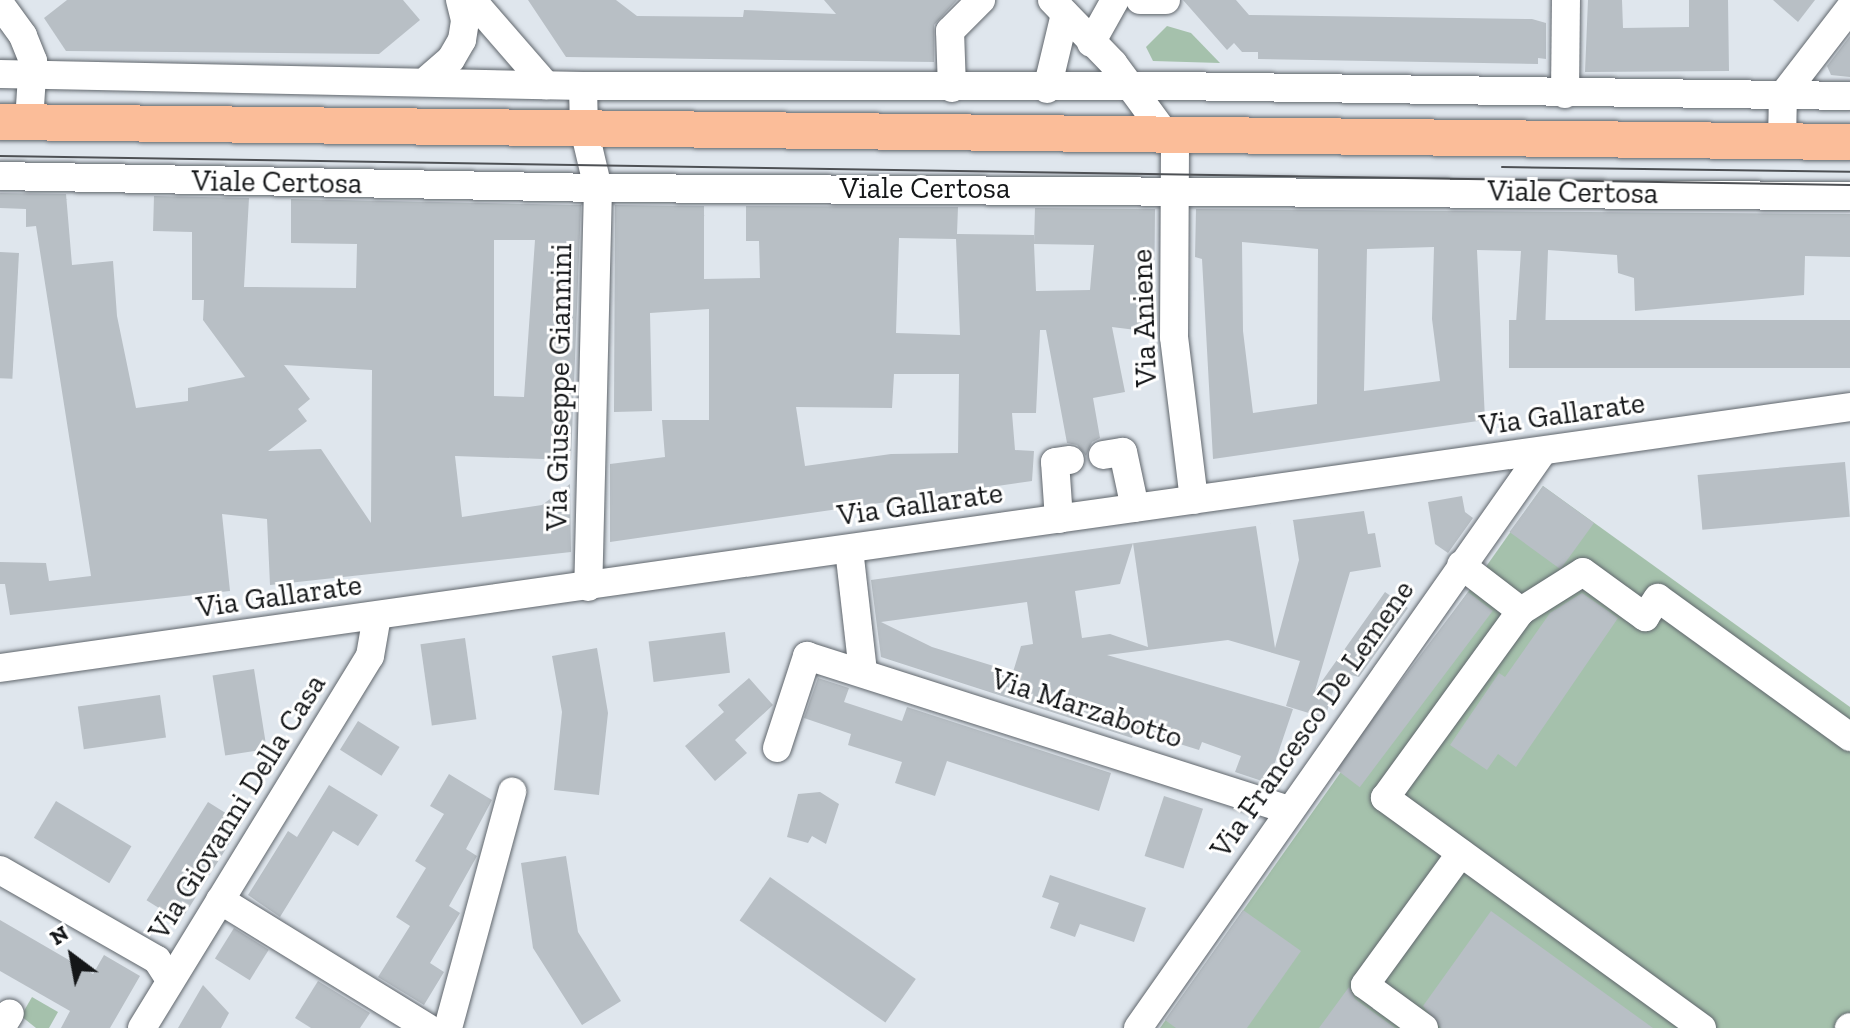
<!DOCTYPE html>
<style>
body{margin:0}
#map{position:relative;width:1850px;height:1028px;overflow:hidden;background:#dfe6ed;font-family:"Zilla Slab",serif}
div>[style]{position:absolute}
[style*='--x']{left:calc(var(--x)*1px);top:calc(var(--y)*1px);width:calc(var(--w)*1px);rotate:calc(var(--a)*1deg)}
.green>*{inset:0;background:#a5c1ac}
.building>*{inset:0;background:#b8bfc5;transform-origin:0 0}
.roads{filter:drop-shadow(0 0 2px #60666c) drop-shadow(0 0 2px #60666c)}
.minor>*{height:28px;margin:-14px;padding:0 14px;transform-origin:14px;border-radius:14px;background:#fff}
.major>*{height:36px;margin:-18px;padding:0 18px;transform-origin:18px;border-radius:18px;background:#fbbd99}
.tram>*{height:2px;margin:-1px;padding:0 1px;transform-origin:1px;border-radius:1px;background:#4d5054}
span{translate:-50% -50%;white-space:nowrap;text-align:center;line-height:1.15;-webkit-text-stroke:6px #fff;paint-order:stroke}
.street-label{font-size:30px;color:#141618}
.north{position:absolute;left:32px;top:916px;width:80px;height:80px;-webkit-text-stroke:6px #fff;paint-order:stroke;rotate:328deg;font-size:22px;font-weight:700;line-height:32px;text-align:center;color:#141618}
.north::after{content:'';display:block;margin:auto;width:28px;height:36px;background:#141618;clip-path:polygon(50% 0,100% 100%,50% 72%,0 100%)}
</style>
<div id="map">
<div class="green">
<i style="clip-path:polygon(1167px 26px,1191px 33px,1220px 63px,1153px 61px,1146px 47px)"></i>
<i style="clip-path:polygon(1543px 486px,1850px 707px,1850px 1028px,1160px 1028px)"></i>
<i style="clip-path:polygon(32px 997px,58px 1012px,49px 1028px,36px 1028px,21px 1016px)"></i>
</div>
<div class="building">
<i style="clip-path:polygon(67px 0,403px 0,420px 20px,379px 54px,66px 51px,44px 18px)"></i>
<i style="clip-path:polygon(528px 0,616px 0,637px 16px,743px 17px,744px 10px,836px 14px,824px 0,957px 0,934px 25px,934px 62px,566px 57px)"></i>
<i style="clip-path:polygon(1183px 0,1236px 0,1249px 15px,1532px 19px,1546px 23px,1546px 59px,1538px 58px,1538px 64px,1258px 59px,1258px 52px,1242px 52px,1234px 43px,1227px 50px)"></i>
<i style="clip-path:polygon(1588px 0,1622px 0,1623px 28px,1689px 27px,1689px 0,1728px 0,1729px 71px,1585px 72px)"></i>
<i style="clip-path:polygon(1773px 0,1815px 0,1798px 22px)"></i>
<i style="clip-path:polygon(1850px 36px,1850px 77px,1831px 75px,1827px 66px)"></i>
<i style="clip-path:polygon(evenodd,0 193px,66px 194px,72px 265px,113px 261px,117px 316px,136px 408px,188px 401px,188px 388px,245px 377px,203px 320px,204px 300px,192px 300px,192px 232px,153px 231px,154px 196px,249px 198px,244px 287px,356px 288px,357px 244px,291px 243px,291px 199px,581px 205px,571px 460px,455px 456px,462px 517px,542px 505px,570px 484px,571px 552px,270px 585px,267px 519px,222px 514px,230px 591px,10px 615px,5px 584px,0 584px,0 562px,46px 563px,49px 581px,91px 576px,36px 226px,26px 227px,26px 209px,0 208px,0 193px,494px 240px,535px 240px,524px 397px,494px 396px,494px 240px,0 193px,284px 365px,372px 370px,371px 523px,321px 449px,268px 451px,307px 421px,298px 409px,310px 399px,284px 365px)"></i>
<i style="clip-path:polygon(evenodd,615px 205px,704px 206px,704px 279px,760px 278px,759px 241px,746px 241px,746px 206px,958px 207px,957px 234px,1034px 235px,1034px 243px,1035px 208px,1155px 209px,1154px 317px,1136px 330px,1112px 327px,1125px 392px,1093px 398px,1100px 438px,1092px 442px,1086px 456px,1077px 445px,1067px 443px,1046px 330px,1040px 330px,1036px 413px,1012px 413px,1015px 450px,1034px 451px,1032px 481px,610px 542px,610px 464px,665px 457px,662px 420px,709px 420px,709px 309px,650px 313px,652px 411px,614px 412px,615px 205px,899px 238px,956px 239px,960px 335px,896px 333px,899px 238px,615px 205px,1034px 244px,1094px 245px,1090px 290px,1036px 291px,1034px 244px,615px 205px,894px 374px,959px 374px,958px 453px,891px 454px,805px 466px,796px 407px,892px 408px,894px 374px)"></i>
<i style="clip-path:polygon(evenodd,1196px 209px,1850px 214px,1850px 257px,1805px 256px,1804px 295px,1635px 311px,1634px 278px,1618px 273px,1617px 255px,1548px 250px,1545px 333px,1516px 323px,1521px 251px,1477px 250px,1485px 420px,1213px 459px,1202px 259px,1195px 257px,1196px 209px,1242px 242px,1318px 249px,1317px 404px,1253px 413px,1243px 331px,1242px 242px,1196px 209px,1434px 247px,1432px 319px,1440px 381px,1364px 391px,1367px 249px,1434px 247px)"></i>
<i style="left:0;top:252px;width:19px;height:126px;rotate:3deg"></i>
<i style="left:1850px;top:320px;width:48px;height:341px;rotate:90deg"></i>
<i style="left:1845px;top:462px;width:55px;height:148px;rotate:85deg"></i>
<i style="left:1543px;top:486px;width:63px;height:57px;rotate:36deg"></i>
<i style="clip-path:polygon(1462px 496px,1465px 512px,1473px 518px,1448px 553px,1435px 544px,1428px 502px)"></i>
<i style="clip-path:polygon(evenodd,1364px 511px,1368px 534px,1375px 533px,1381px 567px,1350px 572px,1315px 691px,1385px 592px,1408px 608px,1359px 677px,1339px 672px,1325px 718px,1286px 706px,1300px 661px,1228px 640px,1107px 655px,1293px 709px,1268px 783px,1235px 772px,1241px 756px,1202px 742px,1199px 750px,1135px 730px,1132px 738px,881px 657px,871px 580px,1256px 526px,1275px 648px,1299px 560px,1293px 520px,1364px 511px,1133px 543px,1148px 647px,1110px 634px,1082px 638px,1075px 591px,1120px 584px,1133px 543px,1364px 511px,1027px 602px,1033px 644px,1021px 646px,1013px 672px,932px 647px,881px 622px,1027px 602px)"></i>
<i style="left:1468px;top:592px;width:31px;height:221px;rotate:37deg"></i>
<i style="clip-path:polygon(1582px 593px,1618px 618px,1516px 767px,1498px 754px,1487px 770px,1450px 745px,1499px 673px,1505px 677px,1550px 613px)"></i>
<i style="left:725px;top:632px;width:41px;height:77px;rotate:83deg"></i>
<i style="left:465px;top:638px;width:82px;height:45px;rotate:82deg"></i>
<i style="clip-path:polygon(597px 648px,608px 713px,599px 795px,554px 790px,562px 712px,552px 656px)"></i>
<i style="left:254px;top:669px;width:81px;height:42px;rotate:81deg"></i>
<i style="clip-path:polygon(749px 678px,773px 705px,735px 740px,747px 753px,715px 781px,685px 746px,724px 712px,718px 705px)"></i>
<i style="clip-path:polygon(818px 678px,849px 688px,844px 702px,902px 721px,907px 707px,1111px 773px,1099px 811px,947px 761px,935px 796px,895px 783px,902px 762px,848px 745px,851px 734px,804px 718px)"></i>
<i style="left:160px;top:695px;width:43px;height:83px;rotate:82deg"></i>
<i style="left:358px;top:721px;width:49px;height:34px;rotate:32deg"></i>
<i style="clip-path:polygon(449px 774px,492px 800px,466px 849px,477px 856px,449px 906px,460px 913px,430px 963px,444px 972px,424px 1005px,378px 977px,410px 926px,396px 917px,426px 868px,415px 861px,444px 814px,430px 806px)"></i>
<i style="clip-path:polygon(329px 785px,378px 815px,358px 846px,333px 831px,280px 917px,248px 895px,288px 831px,297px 837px)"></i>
<i style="clip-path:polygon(820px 792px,839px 804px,826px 844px,812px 836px,808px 843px,787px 837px,798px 794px)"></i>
<i style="left:1164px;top:796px;width:41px;height:63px;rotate:18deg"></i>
<i style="left:56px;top:801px;width:88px;height:43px;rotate:31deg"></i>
<i style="left:208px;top:802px;width:40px;height:116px;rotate:32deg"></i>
<i style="clip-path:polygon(566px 856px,578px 932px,621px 1001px,582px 1025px,533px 948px,521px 863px)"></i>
<i style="clip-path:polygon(1050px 875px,1146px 908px,1134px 942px,1080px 924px,1075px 937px,1050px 928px,1059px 903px,1042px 897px)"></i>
<i style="left:770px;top:877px;width:178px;height:53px;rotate:35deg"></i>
<i style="clip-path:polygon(1243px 910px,1301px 951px,1247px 1028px,1176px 1028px,1165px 1020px)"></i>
<i style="clip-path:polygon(1491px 911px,1653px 1028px,1441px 1028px,1423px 1006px)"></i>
<i style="clip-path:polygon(0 920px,93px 974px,104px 955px,140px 976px,110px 1028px,61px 1028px,70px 1011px,0 971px)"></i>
<i style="left:234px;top:928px;width:41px;height:36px;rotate:32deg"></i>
<i style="clip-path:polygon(318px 981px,370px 1013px,360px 1028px,311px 1028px,295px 1018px)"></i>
<i style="clip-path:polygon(203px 985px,229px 1013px,221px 1028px,178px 1028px)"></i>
<i style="clip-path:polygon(1349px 987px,1355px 999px,1395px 1028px,1319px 1028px)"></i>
</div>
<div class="roads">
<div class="minor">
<i style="--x:472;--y:0;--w:113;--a:49"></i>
<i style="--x:1052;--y:0;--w:88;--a:45.9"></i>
<i style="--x:1113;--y:63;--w:104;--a:53.6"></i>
<i style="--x:1175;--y:147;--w:190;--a:90.3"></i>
<i style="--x:1174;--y:337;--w:164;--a:83"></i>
<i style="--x:1140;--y:0;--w:26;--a:0"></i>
<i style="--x:0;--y:4;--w:39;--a:54"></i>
<i style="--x:23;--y:36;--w:27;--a:68"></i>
<i style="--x:33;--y:61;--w:61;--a:93.8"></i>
<i style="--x:1091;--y:43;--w:49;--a:-60.8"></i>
<i style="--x:0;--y:74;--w:583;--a:1.18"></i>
<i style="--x:583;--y:86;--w:588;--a:0"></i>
<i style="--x:1171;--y:86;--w:679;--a:0.84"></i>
<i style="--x:429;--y:78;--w:29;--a:-41"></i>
<i style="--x:451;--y:59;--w:22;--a:-60"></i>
<i style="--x:462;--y:40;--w:20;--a:-81"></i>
<i style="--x:465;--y:20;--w:21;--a:-104"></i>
<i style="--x:583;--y:86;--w:43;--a:88.7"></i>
<i style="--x:584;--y:129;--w:61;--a:76.7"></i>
<i style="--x:598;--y:188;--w:399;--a:91.4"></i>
<i style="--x:952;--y:88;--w:57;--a:-92"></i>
<i style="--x:950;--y:31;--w:44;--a:-45"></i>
<i style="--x:1047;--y:89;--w:77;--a:-76.5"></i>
<i style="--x:1565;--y:94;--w:94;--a:-89.4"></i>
<i style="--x:1782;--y:141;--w:46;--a:-88.8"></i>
<i style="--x:1783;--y:95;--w:110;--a:-52.4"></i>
<i style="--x:0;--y:176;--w:598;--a:1.15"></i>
<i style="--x:598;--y:188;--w:1252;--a:0.37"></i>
<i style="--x:1103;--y:455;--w:20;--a:-9"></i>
<i style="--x:1123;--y:452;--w:57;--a:77.9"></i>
<i style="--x:1059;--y:519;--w:57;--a:-94"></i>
<i style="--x:1055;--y:462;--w:15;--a:-8"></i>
<i style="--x:849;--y:549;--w:123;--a:83.5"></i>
<i style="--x:1461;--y:565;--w:76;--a:37.5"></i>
<i style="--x:0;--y:668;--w:1868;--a:-8.03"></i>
<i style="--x:777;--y:748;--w:97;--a:-71.9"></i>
<i style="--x:807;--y:656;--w:506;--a:17.72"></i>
<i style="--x:0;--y:870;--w:181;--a:29.8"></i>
<i style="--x:157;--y:960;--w:24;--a:57"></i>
<i style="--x:220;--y:900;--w:244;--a:31.6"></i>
<i style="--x:1;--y:1028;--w:17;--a:-59"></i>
<i style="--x:142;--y:1028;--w:436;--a:-58.5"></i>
<i style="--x:370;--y:656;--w:41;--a:-80.1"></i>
<i style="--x:448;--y:1028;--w:245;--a:-74.8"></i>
<i style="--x:1138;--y:1028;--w:705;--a:-54.93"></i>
<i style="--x:1424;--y:1028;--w:73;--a:-143.9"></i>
<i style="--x:1365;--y:985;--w:163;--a:-54"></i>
<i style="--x:1702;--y:1028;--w:392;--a:-144"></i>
<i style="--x:1385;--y:798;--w:231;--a:-54"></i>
<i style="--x:1521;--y:611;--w:73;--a:-32.2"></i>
<i style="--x:1583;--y:572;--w:77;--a:36"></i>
<i style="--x:1645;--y:617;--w:23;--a:-56"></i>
<i style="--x:1658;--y:598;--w:237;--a:35.9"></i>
<i style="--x:1849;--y:1028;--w:1;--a:-45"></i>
</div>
<div class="major">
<i style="--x:0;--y:122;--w:1850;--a:0.62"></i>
</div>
</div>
<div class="tram">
<i style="--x:0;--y:156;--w:1850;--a:0.9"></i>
<i style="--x:1502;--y:167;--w:348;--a:0.8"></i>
</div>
<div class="street-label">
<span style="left:277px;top:182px;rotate:1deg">Viale Certosa</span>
<span style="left:925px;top:188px">Viale Certosa</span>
<span style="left:1573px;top:192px;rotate:1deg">Viale Certosa</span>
<span style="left:1144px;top:318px;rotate:-92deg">Via Aniene</span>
<span style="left:559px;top:387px;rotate:-89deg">Via Giuseppe Giannini</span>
<span style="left:1562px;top:414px;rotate:-8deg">Via Gallarate</span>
<span style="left:920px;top:504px;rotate:-8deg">Via Gallarate</span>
<span style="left:279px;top:596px;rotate:-8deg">Via Gallarate</span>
<span style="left:1087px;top:708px;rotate:18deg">Via Marzabotto</span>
<span style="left:1312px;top:719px;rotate:-55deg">Via Francesco De Lemene</span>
<span style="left:237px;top:807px;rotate:-58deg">Via Giovanni Della Casa</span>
</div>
<div class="north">N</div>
</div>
